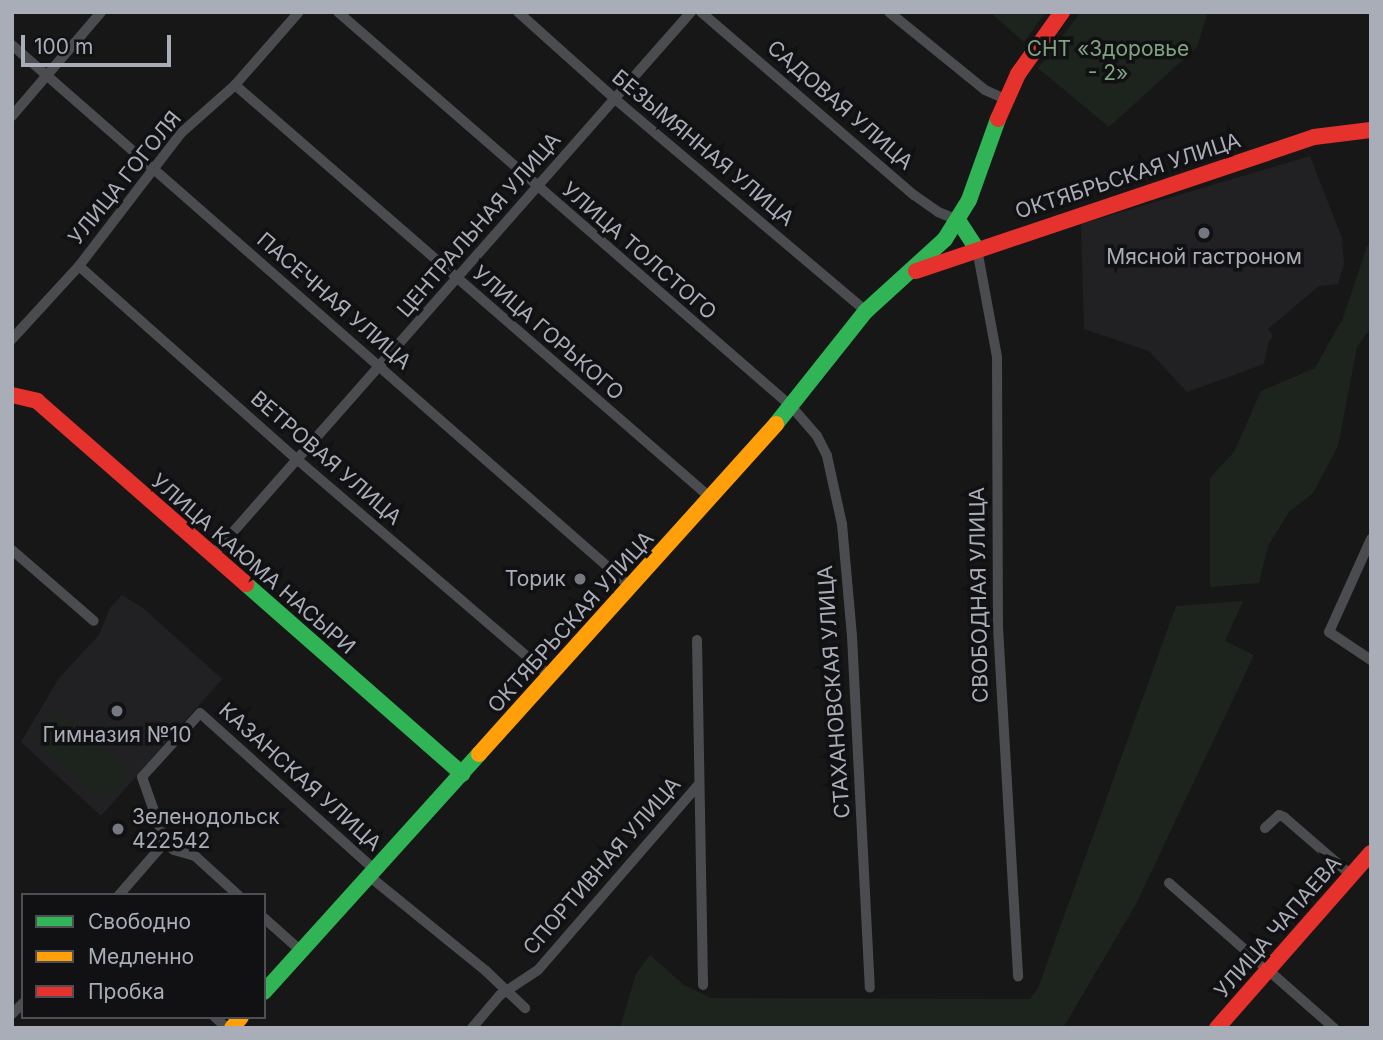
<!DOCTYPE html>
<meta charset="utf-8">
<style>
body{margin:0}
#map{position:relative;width:1383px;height:1040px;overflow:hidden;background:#171717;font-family:Inter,sans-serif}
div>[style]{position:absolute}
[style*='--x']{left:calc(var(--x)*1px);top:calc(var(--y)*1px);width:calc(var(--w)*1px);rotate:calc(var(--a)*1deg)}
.built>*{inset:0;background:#212123}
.green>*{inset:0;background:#1d241e}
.street>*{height:10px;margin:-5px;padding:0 5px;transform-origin:5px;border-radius:5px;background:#4b4c50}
.fast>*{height:16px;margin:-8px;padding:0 8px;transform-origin:8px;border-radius:8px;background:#30b455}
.slow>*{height:16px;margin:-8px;padding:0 8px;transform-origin:8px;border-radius:8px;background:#ff9f0a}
.jam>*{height:16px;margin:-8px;padding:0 8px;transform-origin:8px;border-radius:8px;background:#e5322d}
.dots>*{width:19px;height:19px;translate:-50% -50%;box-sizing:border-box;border:4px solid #111113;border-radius:50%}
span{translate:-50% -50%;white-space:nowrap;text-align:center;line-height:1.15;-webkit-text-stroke:7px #111113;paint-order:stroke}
.park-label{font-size:21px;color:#7fa381}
.street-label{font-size:21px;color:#a8adb8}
.poi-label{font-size:21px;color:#a8adb8}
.right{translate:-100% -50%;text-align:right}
.left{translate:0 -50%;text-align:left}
.frame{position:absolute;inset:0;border:14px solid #a8adb8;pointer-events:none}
.legend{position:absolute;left:21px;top:893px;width:245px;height:126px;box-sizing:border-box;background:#111113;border:2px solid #4d4f55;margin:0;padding:9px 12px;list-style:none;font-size:21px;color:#a8adb8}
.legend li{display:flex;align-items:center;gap:14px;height:35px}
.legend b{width:35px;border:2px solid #4d4f55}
.scale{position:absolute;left:21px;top:35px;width:150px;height:32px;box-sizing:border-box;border:4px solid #a8adb8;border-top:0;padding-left:9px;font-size:21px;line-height:24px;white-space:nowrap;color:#a8adb8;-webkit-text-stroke:5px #111113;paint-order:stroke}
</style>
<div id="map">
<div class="built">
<i style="clip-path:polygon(1310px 156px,1342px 238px,1344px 264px,1338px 284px,1319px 286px,1268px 329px,1273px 336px,1269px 341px,1264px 364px,1187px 392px,1149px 351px,1084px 329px,1081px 224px)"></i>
<i style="clip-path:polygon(122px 595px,143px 608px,222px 679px,101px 816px,21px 742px,59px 678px,99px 635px,110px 608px)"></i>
</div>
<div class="green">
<i style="clip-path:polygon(990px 12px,1046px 12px,1024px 42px)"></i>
<i style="clip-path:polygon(1081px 12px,1208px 12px,1197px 47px,1109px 127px,1038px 68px)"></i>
<i style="clip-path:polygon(1371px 245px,1371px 327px,1357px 347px,1338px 446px,1313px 493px,1289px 512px,1268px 546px,1259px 583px,1210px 587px,1210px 478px,1234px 452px,1261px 391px,1315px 368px,1343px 318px,1367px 246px)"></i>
<i style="clip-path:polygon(1243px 601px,1225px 641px,1254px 655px,1136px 904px,1063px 1028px,620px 1028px,636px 974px,650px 955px,684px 985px,711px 998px,1030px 999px,1038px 988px,1176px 606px)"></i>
<i style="clip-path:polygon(60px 714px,67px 716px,123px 766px,126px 778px,116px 794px,97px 796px,40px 745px,39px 728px,48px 718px)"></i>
</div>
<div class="street">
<i style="--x:338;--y:12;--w:600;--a:41.02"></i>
<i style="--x:791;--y:406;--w:40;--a:49"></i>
<i style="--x:817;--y:436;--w:22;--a:63"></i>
<i style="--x:827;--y:456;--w:70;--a:77.6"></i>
<i style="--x:842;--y:524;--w:112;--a:84.9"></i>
<i style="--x:852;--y:636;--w:352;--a:87.1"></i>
<i style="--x:518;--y:12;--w:130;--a:41.9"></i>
<i style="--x:615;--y:99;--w:329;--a:40.2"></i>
<i style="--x:701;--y:12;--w:281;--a:40.7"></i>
<i style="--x:914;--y:195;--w:29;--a:35"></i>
<i style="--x:938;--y:212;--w:22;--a:22"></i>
<i style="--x:889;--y:12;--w:124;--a:39.1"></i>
<i style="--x:985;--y:90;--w:22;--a:24"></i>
<i style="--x:12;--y:45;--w:823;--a:41.21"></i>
<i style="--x:235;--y:85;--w:630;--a:40.95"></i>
<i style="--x:12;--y:116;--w:137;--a:-49.4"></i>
<i style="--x:977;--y:249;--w:110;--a:79.5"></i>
<i style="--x:997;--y:357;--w:270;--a:89.8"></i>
<i style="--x:998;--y:627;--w:350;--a:86.7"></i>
<i style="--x:79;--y:266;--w:294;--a:41.6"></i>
<i style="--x:299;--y:461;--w:330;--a:40.6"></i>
<i style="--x:12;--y:339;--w:99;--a:-47.5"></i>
<i style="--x:79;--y:266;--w:168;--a:-52.5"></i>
<i style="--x:181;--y:133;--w:72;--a:-41.6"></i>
<i style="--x:235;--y:85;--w:97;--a:-48.8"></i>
<i style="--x:1371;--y:539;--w:102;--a:114.3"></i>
<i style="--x:1329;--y:632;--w:50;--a:33.7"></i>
<i style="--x:12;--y:550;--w:108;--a:40.9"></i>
<i style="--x:211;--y:557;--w:726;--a:-48.63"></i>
<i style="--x:697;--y:640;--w:345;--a:89"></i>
<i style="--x:1265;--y:828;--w:19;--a:-43"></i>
<i style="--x:1279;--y:815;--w:5;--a:22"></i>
<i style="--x:1284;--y:817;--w:89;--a:40.9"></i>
<i style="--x:369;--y:876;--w:151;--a:39.1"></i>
<i style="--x:486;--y:971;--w:54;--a:43.5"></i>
<i style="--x:1169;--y:883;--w:220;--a:41.3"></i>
<i style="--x:119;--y:895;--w:70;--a:-49"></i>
<i style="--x:238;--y:895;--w:58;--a:-137.8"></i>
<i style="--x:195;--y:856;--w:22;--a:-164"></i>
<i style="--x:174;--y:850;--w:12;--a:-138"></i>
<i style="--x:165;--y:842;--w:69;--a:-109.5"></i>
<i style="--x:142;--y:777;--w:86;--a:-47.8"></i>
<i style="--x:200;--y:713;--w:235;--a:41.9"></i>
<i style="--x:264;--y:918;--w:50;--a:41.7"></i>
<i style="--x:12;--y:1014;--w:16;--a:-45"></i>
<i style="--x:215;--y:1017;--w:16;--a:43"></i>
<i style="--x:472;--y:1028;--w:43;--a:-49.7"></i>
<i style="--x:500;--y:995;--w:45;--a:-33.3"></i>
<i style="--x:538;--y:970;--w:246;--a:-49.1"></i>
</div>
<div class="fast">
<i style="--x:958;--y:220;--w:35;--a:57"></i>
<i style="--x:776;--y:424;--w:144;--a:-51.5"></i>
<i style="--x:866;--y:311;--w:107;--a:-42.3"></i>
<i style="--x:945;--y:239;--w:46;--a:-58.4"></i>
<i style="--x:969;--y:200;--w:86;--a:-70.3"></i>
<i style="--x:246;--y:584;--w:288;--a:41.3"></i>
<i style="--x:264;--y:992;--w:321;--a:-47.9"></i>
</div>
<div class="slow">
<i style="--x:479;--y:754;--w:444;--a:-48"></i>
<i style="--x:232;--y:1028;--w:14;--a:-51"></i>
</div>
<div class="jam">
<i style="--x:998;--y:119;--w:49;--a:-66"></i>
<i style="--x:1018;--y:74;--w:76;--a:-54.6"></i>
<i style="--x:916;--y:271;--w:420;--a:-18.6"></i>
<i style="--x:1314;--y:137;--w:57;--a:-7"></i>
<i style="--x:12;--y:395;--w:26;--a:13"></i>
<i style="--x:37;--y:401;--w:278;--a:41.2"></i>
<i style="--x:1217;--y:1028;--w:233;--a:-48.7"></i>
</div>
<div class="dots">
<i style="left:1204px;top:233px;background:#757880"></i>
<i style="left:580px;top:579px;background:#757880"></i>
<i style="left:117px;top:711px;background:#757880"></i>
<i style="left:118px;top:829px;background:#757880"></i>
</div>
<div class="park-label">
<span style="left:1108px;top:61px">СНТ «Здоровье<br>- 2»</span>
</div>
<div class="street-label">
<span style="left:840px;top:105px;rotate:41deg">САДОВАЯ УЛИЦА</span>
<span style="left:703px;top:148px;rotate:40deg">БЕЗЫМЯННАЯ УЛИЦА</span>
<span style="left:1128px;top:176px;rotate:-18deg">ОКТЯБРЬСКАЯ УЛИЦА</span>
<span style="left:125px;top:178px;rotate:-51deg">УЛИЦА ГОГОЛЯ</span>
<span style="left:479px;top:225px;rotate:-49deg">ЦЕНТРАЛЬНАЯ УЛИЦА</span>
<span style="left:639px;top:251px;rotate:41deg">УЛИЦА ТОЛСТОГО</span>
<span style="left:334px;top:301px;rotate:41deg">ПАСЕЧНАЯ УЛИЦА</span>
<span style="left:548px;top:333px;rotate:41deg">УЛИЦА ГОРЬКОГО</span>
<span style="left:326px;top:458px;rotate:41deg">ВЕТРОВАЯ УЛИЦА</span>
<span style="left:253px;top:564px;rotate:41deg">УЛИЦА КАЮМА НАСЫРИ</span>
<span style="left:979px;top:595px;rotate:-91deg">СВОБОДНАЯ УЛИЦА</span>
<span style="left:571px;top:622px;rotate:-48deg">ОКТЯБРЬСКАЯ УЛИЦА</span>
<span style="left:834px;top:692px;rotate:-94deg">СТАХАНОВСКАЯ УЛИЦА</span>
<span style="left:300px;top:777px;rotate:42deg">КАЗАНСКАЯ УЛИЦА</span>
<span style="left:602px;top:866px;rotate:-49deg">СПОРТИВНАЯ УЛИЦА</span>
<span style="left:1278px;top:927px;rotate:-49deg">УЛИЦА ЧАПАЕВА</span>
</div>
<div class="poi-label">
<span style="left:1204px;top:257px">Мясной гастроном</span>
<span class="right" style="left:566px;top:579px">Торик</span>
<span style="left:117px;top:735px">Гимназия №10</span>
<span class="left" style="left:132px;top:829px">Зеленодольск<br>422542</span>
</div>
<div class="frame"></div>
<ul class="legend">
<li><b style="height:9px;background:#30b455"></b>Свободно</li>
<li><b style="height:9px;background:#ff9f0a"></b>Медленно</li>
<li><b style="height:9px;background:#e5322d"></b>Пробка</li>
</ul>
<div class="scale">100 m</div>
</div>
